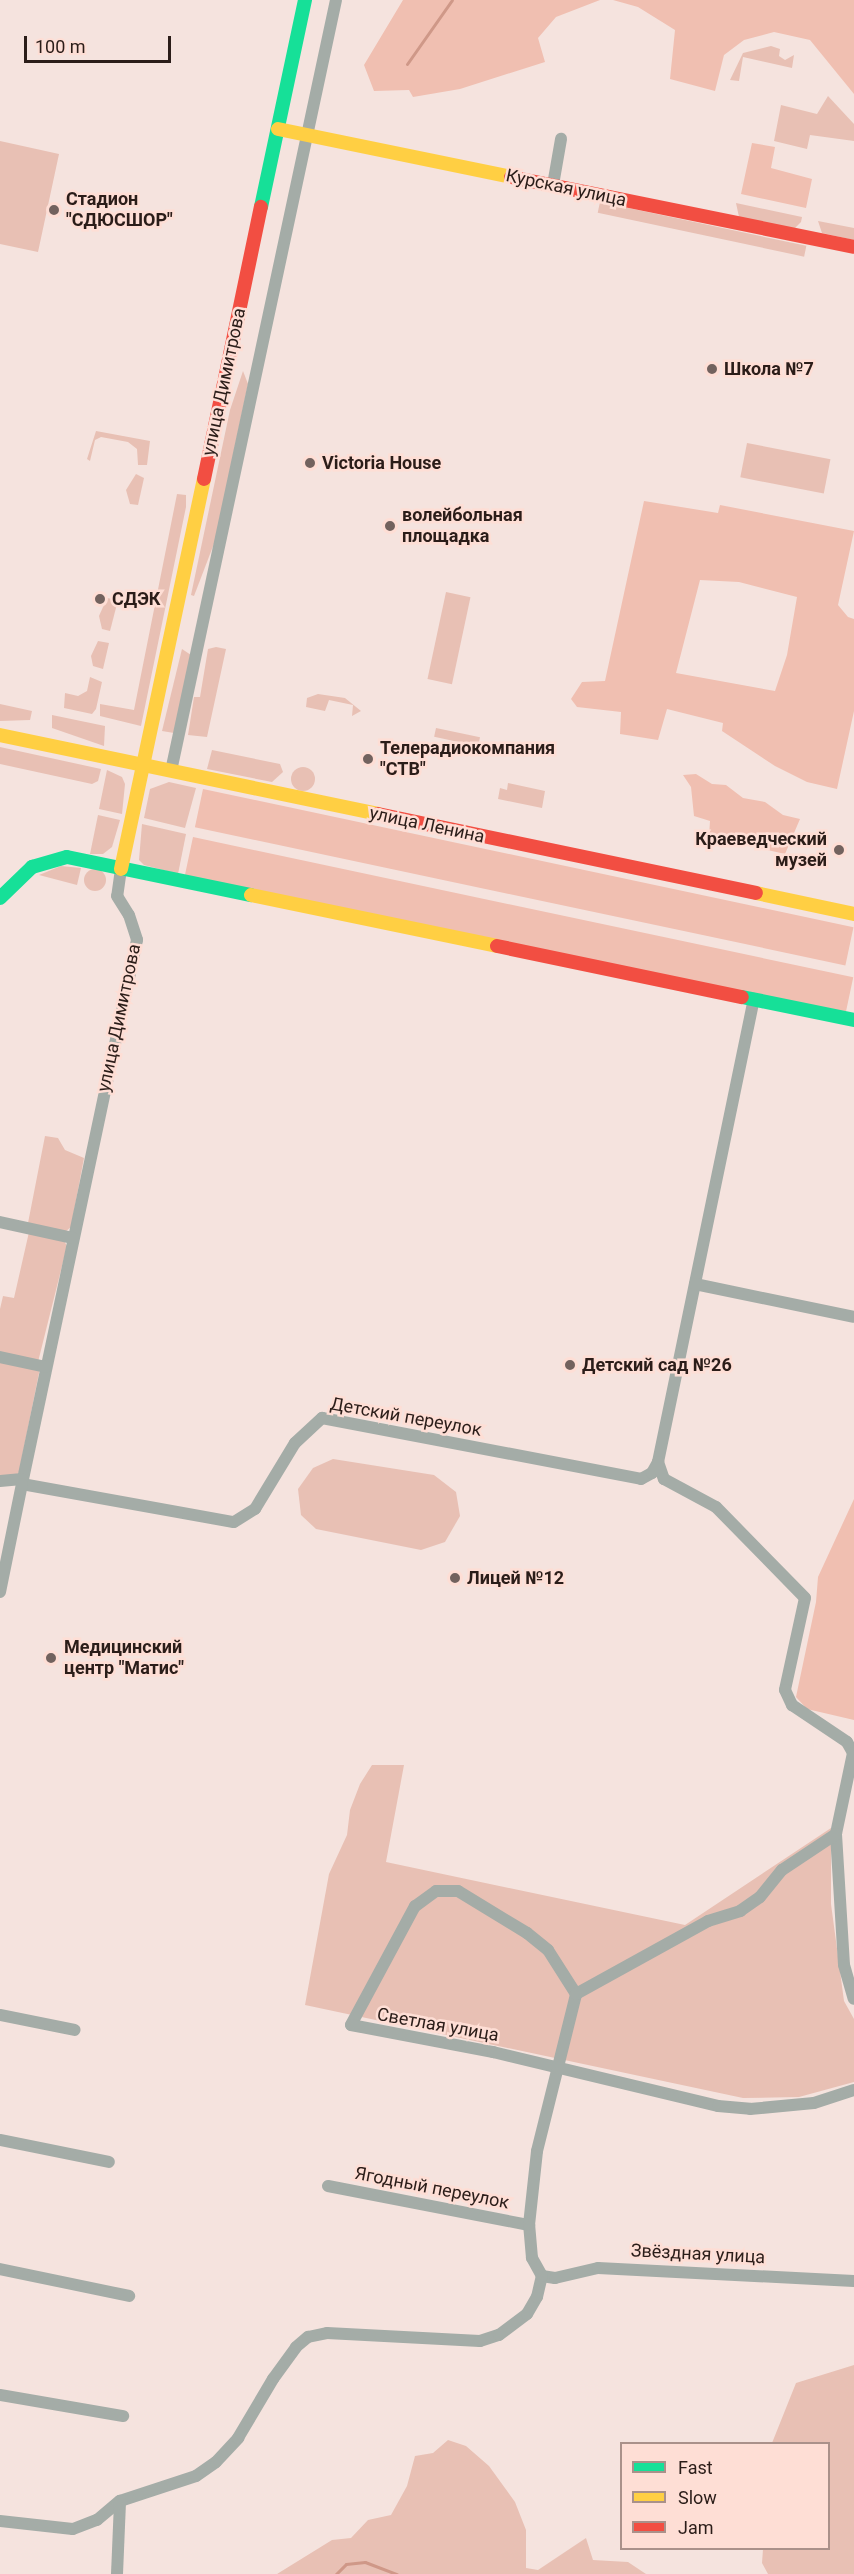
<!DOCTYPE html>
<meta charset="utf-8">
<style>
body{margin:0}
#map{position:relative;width:854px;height:2574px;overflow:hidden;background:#f5e3de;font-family:Roboto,sans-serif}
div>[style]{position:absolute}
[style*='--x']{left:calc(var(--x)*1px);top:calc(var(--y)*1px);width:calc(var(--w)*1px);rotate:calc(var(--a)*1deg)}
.green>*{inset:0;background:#e8c0b4;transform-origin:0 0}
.round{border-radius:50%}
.forest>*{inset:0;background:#f0bfb1;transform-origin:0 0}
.stream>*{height:3px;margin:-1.5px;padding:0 1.5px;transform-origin:1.5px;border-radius:1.5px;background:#cf9888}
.street>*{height:12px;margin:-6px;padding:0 6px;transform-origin:6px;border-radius:6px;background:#a4aca7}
.fast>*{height:14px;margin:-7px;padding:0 7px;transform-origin:7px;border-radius:7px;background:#16e098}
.slow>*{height:14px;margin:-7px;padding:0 7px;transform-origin:7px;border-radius:7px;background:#ffcf43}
.jam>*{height:14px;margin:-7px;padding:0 7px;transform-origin:7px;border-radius:7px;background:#f24e42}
.dots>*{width:16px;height:16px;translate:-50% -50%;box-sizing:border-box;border:3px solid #feded5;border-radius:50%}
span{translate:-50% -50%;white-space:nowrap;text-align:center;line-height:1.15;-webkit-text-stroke:5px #feded5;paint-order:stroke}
.street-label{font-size:18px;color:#2b1d19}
.poi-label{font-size:18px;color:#2b1d19;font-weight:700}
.left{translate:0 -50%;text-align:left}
.right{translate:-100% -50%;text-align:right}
.legend{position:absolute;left:620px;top:2442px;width:210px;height:108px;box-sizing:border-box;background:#feded5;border:2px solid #aa918a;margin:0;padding:8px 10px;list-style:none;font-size:18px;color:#2b1d19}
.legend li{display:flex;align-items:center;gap:12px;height:30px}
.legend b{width:30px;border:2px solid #aa918a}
.scale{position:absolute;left:24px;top:36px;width:147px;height:27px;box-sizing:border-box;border:3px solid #2b1d19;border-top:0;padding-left:8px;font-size:18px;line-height:21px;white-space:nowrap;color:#2b1d19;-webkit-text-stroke:4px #feded5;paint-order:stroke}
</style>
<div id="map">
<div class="green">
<i style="clip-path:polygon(771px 46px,780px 49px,779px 56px,785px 60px,794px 55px,792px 68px,743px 57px,739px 81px,730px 80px,743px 53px)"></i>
<i style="clip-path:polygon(828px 96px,854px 124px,854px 141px,810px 135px,807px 149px,774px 141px,781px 105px,817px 114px)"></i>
<i style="clip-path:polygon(0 141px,59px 154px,38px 252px,0 244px)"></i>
<i style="left:600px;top:202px;width:211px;height:11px;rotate:12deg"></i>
<i style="clip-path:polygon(736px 203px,802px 217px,801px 222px,794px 229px,739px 217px)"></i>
<i style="clip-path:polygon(818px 221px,854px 228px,854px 240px,822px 233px)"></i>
<i style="clip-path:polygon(243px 371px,248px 384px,215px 541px,194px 596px,191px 595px,230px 410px)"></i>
<i style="clip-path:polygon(96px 431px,150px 441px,147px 465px,138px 465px,137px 449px,128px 442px,101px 437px,95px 440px,90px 461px,87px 459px)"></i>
<i style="left:747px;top:443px;width:85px;height:35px;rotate:11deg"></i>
<i style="clip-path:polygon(136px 474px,144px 478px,138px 505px,130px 504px,126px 490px)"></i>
<i style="clip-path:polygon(177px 494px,186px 495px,186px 507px,141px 726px,100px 716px,100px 704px,134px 710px)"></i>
<i style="left:446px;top:592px;width:25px;height:89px;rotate:12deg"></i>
<i style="clip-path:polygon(107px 598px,118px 600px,110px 631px,102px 629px,99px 616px)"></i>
<i style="clip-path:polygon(98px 641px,109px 643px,103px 669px,93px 666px,91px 656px)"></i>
<i style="clip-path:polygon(216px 647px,226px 649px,207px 737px,188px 735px,194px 697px,200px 697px,208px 649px)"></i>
<i style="clip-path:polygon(182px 649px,191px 655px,174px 733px,162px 731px)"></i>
<i style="clip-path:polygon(90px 677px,102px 682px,96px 709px,92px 714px,64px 708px,65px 693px,78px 696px,87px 691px)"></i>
<i style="clip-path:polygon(318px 694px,345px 698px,361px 711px,352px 716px,353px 705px,329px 700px,325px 711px,306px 707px,307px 698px)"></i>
<i style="clip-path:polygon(0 704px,32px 711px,30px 720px,0 721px)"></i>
<i style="clip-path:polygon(52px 715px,105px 726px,104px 746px,52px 728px)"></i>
<i style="left:436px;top:728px;width:45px;height:9px;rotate:12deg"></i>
<i style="clip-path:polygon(0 747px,101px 769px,98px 781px,92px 784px,0 764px)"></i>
<i style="clip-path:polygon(212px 750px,280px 764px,283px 772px,272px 782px,207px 769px)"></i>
<i class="round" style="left:291px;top:767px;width:24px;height:24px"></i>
<i style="clip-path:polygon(107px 770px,122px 777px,125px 784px,122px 814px,99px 809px)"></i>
<i style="clip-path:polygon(169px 782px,196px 788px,185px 828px,144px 818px,150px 789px)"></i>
<i style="clip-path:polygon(508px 783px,545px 791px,542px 808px,498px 799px,500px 788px,507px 790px)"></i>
<i style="clip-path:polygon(98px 815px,120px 820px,112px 847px,103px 854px,90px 854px)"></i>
<i style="clip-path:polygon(142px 824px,186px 834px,178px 874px,144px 865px,139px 860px)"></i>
<i style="clip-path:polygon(61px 866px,81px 868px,77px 885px,39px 875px)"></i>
<i class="round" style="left:84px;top:869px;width:22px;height:22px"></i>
<i style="clip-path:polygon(45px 1136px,58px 1138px,65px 1150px,84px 1158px,71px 1227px,65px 1232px,28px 1223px)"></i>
<i style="clip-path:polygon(29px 1232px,63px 1239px,67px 1246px,38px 1362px,0 1355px,0 1309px,3px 1296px,14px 1298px)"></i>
<i style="clip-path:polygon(0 1361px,40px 1368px,19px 1472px,16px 1476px,0 1477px)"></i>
<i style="clip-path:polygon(333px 1459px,434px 1475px,456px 1492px,460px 1516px,445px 1542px,421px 1550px,316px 1529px,301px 1515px,298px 1489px,313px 1468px)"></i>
<i style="clip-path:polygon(372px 1765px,404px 1765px,386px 1862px,685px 1925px,831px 1828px,831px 1904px,844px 2001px,854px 2019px,854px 2082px,799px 2097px,743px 2098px,305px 2005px,329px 1874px,347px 1835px,350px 1810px,360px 1784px)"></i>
<i style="clip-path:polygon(854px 2365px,854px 2574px,768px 2574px,762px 2563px,763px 2549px,828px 2548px,828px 2444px,772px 2443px,796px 2383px)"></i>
<i style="clip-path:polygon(448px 2440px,466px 2446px,489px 2466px,515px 2502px,526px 2530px,526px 2568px,538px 2570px,586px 2538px,593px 2560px,628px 2562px,646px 2574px,277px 2574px,332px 2540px,351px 2538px,368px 2520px,391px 2515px,407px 2486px,415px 2456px,433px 2453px)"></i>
</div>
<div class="forest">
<i style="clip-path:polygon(403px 0,600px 0,556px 17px,538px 38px,545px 62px,460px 89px,413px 97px,409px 90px,374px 91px,364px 65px)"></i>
<i style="clip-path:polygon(613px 0,854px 0,854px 94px,810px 40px,774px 32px,744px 40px,724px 55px,715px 91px,670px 79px,675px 30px,638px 7px)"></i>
<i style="clip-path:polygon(752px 143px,775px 147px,771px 168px,812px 179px,806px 208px,741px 194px)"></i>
<i style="clip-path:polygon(evenodd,644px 501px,718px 513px,720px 505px,854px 531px,838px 605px,848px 617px,854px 619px,854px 711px,837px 789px,807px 782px,775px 766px,722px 731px,723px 723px,667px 709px,658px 740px,620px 734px,621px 712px,577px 707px,571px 699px,582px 682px,605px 681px,644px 501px,700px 580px,739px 582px,797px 597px,787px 655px,775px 691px,676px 673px,700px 580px)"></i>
<i style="clip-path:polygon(696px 774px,712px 784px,726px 785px,743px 798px,765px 802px,783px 815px,800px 819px,785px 854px,709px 837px,710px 821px,694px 816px,691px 787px,683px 775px)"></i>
<i style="left:203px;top:789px;width:665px;height:39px;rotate:12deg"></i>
<i style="left:193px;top:837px;width:675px;height:39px;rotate:12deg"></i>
<i style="clip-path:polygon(854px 1499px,854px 1720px,807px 1709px,796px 1697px,816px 1602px,818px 1577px)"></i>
</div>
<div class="stream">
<i style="--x:407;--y:64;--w:78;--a:-54.9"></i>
<i style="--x:336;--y:2574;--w:14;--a:-45"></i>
<i style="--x:346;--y:2564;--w:19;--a:-6"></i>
<i style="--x:365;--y:2562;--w:34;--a:21"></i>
</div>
<div class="street">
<i style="--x:553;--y:185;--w:47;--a:-80.1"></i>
<i style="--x:171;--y:771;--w:788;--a:-77.92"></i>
<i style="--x:121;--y:869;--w:27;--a:98"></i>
<i style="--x:117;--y:896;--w:22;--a:58"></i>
<i style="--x:129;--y:915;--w:26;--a:72"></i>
<i style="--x:137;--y:940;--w:556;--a:101.94"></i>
<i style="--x:22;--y:1484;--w:215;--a:10.2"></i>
<i style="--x:234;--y:1522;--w:25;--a:-32"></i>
<i style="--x:255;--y:1509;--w:77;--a:-58.8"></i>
<i style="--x:295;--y:1443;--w:37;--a:-43"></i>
<i style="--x:322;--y:1418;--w:325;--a:10.8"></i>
<i style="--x:641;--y:1479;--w:13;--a:-29"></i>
<i style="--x:652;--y:1473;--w:13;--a:-61"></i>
<i style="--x:658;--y:1462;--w:473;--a:-78.3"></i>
<i style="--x:0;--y:1222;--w:75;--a:12.4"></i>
<i style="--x:695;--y:1284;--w:162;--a:11.7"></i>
<i style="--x:0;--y:1357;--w:47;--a:12.3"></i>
<i style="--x:658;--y:1462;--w:18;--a:71"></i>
<i style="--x:664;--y:1479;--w:59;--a:28.3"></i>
<i style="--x:716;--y:1507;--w:127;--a:45.6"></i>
<i style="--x:805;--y:1598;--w:94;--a:102.3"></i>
<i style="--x:785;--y:1690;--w:17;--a:65"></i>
<i style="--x:792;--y:1705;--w:66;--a:33.9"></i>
<i style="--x:847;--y:1742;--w:13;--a:61"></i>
<i style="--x:853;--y:1753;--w:83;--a:101.9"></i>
<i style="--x:836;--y:1834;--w:131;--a:86.5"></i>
<i style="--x:844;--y:1965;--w:35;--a:74"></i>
<i style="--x:0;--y:1481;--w:22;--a:-5"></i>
<i style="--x:0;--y:1592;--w:110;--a:-78.5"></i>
<i style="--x:576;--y:1994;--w:52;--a:-122.5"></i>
<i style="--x:548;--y:1950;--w:27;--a:-141"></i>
<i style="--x:527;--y:1933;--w:81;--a:-148.7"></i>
<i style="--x:458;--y:1891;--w:22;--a:180"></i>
<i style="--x:436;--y:1891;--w:26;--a:144"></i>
<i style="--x:415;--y:1906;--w:135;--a:118.3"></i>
<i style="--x:351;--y:2025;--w:145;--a:10.8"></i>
<i style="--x:493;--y:2052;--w:231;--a:13.5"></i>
<i style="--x:718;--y:2106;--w:32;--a:5"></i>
<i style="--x:750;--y:2109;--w:64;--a:-5.4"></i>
<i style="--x:814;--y:2103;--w:42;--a:-18"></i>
<i style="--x:0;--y:2015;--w:76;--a:11.3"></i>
<i style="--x:0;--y:2140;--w:111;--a:11.4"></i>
<i style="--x:328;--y:2186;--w:205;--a:11"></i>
<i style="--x:0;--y:2269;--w:132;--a:11.8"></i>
<i style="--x:542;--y:2276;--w:13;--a:9"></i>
<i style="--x:555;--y:2278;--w:44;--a:-13.1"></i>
<i style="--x:598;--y:2268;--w:256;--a:2.9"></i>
<i style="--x:0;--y:2395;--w:125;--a:9.7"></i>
<i style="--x:0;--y:2521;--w:73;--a:6.3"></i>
<i style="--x:73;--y:2529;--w:26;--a:-21"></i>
<i style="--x:97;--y:2520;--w:30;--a:-40"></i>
<i style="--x:120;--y:2501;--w:80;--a:-18.2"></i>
<i style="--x:196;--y:2476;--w:24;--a:-35"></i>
<i style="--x:216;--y:2462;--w:33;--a:-47"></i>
<i style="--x:238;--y:2438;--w:69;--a:-59.3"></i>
<i style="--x:273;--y:2379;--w:39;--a:-54"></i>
<i style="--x:296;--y:2347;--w:16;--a:-40"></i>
<i style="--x:308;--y:2337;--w:19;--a:-12"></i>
<i style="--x:327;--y:2333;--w:153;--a:3"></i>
<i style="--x:480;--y:2341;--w:20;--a:-18"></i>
<i style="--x:499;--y:2335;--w:35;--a:-37"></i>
<i style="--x:527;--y:2314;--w:20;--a:-60"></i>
<i style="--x:537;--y:2297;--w:22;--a:-77"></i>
<i style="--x:542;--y:2276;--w:21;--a:-119"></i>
<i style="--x:532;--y:2258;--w:33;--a:-95"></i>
<i style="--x:529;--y:2225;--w:74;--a:-83.8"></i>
<i style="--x:537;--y:2151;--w:162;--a:-76"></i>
<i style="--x:576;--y:1994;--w:151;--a:-28.9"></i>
<i style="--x:708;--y:1921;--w:34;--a:-17"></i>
<i style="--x:740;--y:1911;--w:24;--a:-35"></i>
<i style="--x:760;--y:1897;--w:35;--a:-51"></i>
<i style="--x:782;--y:1870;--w:65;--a:-33.7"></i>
<i style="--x:117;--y:2574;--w:73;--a:-87.6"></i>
</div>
<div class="fast">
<i style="--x:261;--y:207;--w:212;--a:-78"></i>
<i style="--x:0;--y:898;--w:45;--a:-44.1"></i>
<i style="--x:32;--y:867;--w:36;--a:-16"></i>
<i style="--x:67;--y:857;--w:188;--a:11.7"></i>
<i style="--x:742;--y:997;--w:114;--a:11.6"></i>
</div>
<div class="slow">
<i style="--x:278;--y:129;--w:238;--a:11.6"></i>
<i style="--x:0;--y:735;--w:386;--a:11.8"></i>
<i style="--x:121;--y:869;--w:399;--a:-78"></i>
<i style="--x:756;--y:893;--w:100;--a:12.1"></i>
<i style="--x:251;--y:895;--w:251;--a:11.7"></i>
</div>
<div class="jam">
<i style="--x:511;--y:177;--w:350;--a:11.5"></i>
<i style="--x:204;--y:479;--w:278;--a:-78.2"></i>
<i style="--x:378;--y:814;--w:386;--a:11.8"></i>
<i style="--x:497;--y:946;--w:250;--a:11.8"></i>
</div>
<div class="dots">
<i style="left:54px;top:210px;background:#72625e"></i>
<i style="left:712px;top:369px;background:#72625e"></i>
<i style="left:310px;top:463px;background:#72625e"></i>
<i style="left:390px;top:526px;background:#72625e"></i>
<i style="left:100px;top:599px;background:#72625e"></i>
<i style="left:368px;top:759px;background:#72625e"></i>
<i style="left:839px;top:850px;background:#72625e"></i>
<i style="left:570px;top:1365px;background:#72625e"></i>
<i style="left:455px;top:1578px;background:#72625e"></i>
<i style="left:51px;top:1658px;background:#72625e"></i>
</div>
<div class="street-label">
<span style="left:566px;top:188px;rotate:12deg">Курская улица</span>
<span style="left:224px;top:382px;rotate:-78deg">улица Димитрова</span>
<span style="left:427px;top:825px;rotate:12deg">улица Ленина</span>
<span style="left:119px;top:1018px;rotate:-78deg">улица Димитрова</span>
<span style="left:406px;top:1417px;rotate:10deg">Детский переулок</span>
<span style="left:438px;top:2025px;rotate:10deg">Светлая улица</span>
<span style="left:432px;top:2188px;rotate:11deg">Ягодный переулок</span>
<span style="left:698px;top:2254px;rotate:3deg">Звёздная улица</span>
</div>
<div class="poi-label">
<span class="left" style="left:66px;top:210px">Стадион<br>"СДЮСШОР"</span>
<span class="left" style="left:724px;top:369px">Школа №7</span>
<span class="left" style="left:322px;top:463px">Victoria House</span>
<span class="left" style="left:402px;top:526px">волейбольная<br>площадка</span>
<span class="left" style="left:112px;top:599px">СДЭК</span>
<span class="left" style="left:380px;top:759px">Телерадиокомпания<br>"СТВ"</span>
<span class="right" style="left:827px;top:850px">Краеведческий<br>музей</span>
<span class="left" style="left:582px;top:1365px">Детский сад №26</span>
<span class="left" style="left:467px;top:1578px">Лицей №12</span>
<span class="left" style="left:64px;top:1658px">Медицинский<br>центр "Матис"</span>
</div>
<ul class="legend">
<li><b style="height:8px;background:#16e098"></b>Fast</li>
<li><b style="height:8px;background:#ffcf43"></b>Slow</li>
<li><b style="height:8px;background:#f24e42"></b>Jam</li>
</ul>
<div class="scale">100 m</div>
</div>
